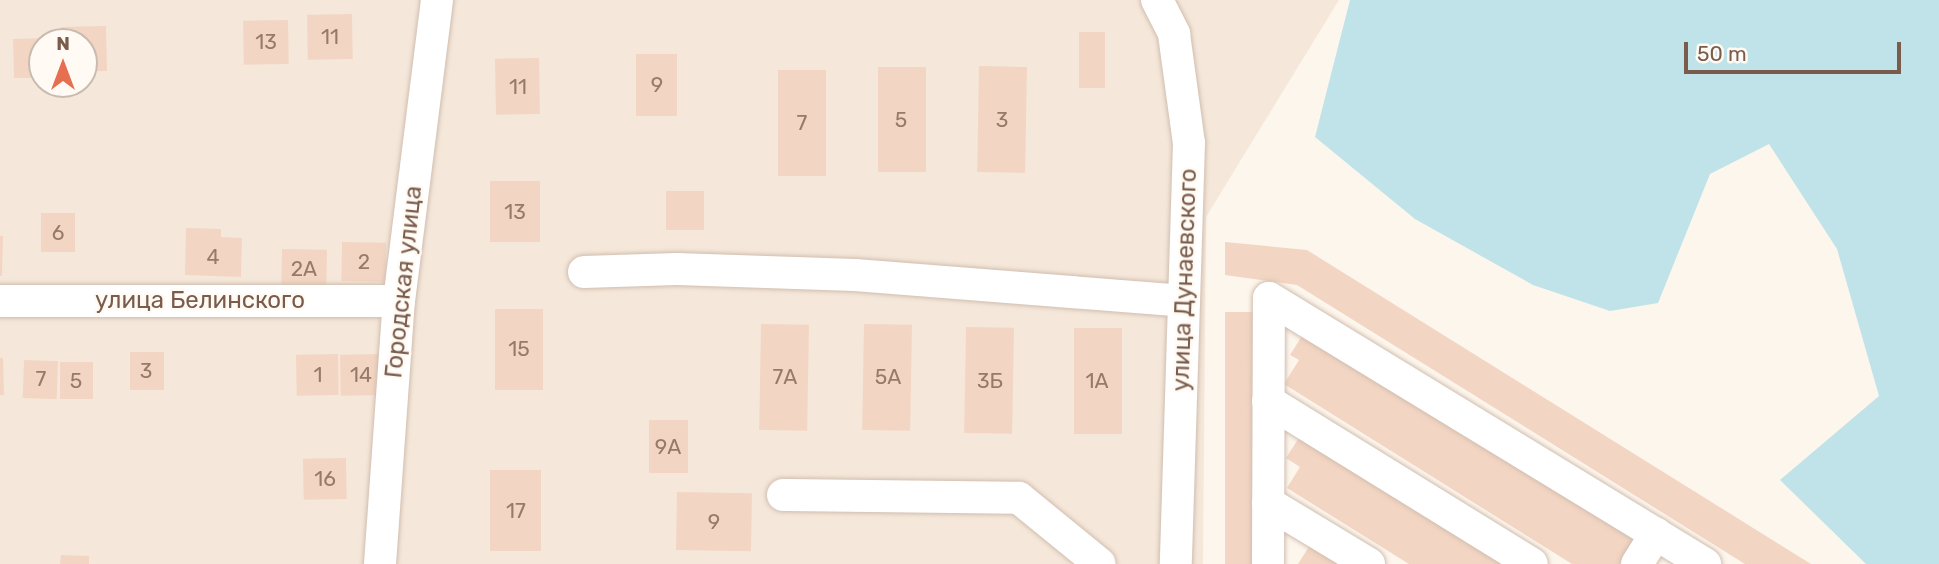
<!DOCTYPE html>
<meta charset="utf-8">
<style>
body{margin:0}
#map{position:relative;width:1939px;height:564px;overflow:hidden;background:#fdf6ec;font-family:Rubik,sans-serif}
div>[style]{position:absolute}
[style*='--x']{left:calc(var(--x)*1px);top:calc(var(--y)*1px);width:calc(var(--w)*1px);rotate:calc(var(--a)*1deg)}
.residential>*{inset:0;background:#f5e8da}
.water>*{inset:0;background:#bfe3e8}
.building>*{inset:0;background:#f3d5c3;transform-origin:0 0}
.roads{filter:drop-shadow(0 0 2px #d1beb0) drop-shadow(0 0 2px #d1beb0)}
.minor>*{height:32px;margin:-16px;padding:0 16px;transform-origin:16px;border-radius:16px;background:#fff}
span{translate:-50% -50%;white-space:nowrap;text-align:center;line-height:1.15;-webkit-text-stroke:5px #fffaf3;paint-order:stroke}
.number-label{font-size:21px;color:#987a6a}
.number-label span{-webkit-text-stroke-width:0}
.street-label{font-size:24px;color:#7a5c4d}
.north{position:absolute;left:28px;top:28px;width:70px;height:70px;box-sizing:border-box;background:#fffaf3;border:2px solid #cabbb1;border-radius:50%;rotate:0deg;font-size:19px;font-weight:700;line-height:28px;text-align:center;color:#7a5c4d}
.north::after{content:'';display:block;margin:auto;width:24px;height:32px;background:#e76f51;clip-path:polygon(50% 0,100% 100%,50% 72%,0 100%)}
.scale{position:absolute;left:1684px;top:42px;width:217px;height:32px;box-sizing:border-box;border:4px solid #7a5c4d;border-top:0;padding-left:9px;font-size:21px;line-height:24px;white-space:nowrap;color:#7a5c4d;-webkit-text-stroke:5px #fffaf3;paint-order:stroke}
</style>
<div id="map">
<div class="residential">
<i style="clip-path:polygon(evenodd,0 0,1339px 0,1206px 217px,1203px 564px,0 564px,0 0,42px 42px,84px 42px,84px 84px,42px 84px,42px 42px)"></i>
</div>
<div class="water">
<i style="clip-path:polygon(1350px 0,1939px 0,1939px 564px,1866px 564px,1780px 480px,1879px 396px,1837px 249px,1769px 144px,1710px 174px,1658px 303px,1610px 311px,1533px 285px,1415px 219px,1315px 137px)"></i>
</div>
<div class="building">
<i style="left:352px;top:14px;width:45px;height:45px;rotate:89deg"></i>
<i style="left:288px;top:20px;width:44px;height:45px;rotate:89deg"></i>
<i style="clip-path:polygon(106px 26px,107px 71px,84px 71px,84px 42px,62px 42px,61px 27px)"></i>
<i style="left:1105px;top:32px;width:56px;height:26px;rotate:90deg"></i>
<i style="clip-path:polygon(49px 38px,49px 42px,42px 42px,42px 78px,14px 78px,13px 39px)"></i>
<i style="left:636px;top:54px;width:41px;height:62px"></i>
<i style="left:539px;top:58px;width:56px;height:44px;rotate:89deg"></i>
<i style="left:979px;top:66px;width:48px;height:106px;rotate:1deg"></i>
<i style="left:878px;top:67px;width:48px;height:105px"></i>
<i style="left:778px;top:70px;width:48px;height:106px"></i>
<i style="left:490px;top:181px;width:50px;height:61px"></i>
<i style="left:666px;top:191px;width:38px;height:39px"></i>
<i style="left:41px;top:213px;width:34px;height:39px"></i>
<i style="clip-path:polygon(186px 228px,221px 229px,221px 237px,242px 238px,241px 277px,185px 275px)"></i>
<i style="clip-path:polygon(0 236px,3px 236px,2px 276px,0 276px)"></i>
<i style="left:342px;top:242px;width:44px;height:39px;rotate:1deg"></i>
<i style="clip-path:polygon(1225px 242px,1307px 250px,1811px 564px,1745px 564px,1297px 285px,1225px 275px)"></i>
<i style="left:282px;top:249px;width:45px;height:39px;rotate:1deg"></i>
<i style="left:495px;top:309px;width:48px;height:81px"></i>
<i style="left:1225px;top:312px;width:32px;height:252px"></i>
<i style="left:761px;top:324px;width:48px;height:106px;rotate:1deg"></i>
<i style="left:864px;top:324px;width:48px;height:106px;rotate:1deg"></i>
<i style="left:966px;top:327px;width:48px;height:106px;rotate:1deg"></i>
<i style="left:1074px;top:328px;width:48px;height:106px"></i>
<i style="clip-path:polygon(1305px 331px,1637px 537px,1620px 564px,1572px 564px,1284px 384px,1299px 360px,1290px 355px)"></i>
<i style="left:130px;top:352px;width:34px;height:38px"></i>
<i style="left:338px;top:354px;width:41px;height:42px;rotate:89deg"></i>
<i style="left:382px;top:354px;width:41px;height:42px;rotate:89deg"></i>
<i style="clip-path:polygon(0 358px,3px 358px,4px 395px,0 395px)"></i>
<i style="left:24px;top:360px;width:34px;height:38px;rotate:2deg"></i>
<i style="left:60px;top:362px;width:33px;height:37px"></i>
<i style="left:649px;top:420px;width:39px;height:53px"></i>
<i style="clip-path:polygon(1302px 433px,1512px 564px,1409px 564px,1287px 488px,1300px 467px,1286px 458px)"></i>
<i style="left:346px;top:458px;width:41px;height:43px;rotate:89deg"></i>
<i style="left:490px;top:470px;width:51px;height:81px"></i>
<i style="left:677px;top:492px;width:75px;height:58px;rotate:1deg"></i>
<i style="clip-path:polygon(1312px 542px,1348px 564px,1298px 564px)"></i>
<i style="clip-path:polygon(61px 555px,89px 556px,89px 564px,60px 564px)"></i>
</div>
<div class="roads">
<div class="minor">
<i style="--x:1157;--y:0;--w:38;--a:63"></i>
<i style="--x:1174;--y:34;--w:110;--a:82.2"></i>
<i style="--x:1189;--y:143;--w:421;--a:91.8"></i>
<i style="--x:584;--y:272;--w:93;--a:-1.8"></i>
<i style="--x:677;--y:269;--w:178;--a:1.9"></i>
<i style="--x:855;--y:275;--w:330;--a:4.5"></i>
<i style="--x:0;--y:301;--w:399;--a:0"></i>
<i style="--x:1268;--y:401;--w:310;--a:31.7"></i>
<i style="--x:783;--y:495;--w:236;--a:0.7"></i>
<i style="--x:1019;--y:498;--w:104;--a:39.2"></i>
<i style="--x:1268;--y:503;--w:118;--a:31.1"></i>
<i style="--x:380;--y:564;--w:264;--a:-85.9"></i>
<i style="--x:399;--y:301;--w:303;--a:-82.8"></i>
<i style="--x:1268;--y:564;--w:266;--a:-89.8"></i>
<i style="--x:1269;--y:298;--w:511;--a:31.39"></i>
<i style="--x:1637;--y:564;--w:36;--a:-58"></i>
</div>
</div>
<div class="number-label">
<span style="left:330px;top:37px">11</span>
<span style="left:266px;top:42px">13</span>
<span style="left:657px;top:85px">9</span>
<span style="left:518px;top:87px">11</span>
<span style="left:901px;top:120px">5</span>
<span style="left:1002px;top:120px">3</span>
<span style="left:802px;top:123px">7</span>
<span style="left:515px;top:212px">13</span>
<span style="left:58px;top:233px">6</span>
<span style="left:213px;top:257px">4</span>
<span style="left:364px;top:262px">2</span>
<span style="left:304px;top:269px">2А</span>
<span style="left:519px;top:349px">15</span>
<span style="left:146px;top:371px">3</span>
<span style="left:318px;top:375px">1</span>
<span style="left:361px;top:375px">14</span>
<span style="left:785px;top:377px">7А</span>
<span style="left:888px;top:377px">5А</span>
<span style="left:41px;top:379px">7</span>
<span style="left:76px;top:381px">5</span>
<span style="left:990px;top:381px">3Б</span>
<span style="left:1097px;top:381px">1А</span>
<span style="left:668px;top:447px">9А</span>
<span style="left:325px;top:479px">16</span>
<span style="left:516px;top:511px">17</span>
<span style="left:714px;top:522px">9</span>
</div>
<div class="street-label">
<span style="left:1185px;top:280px;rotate:-88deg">улица Дунаевского</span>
<span style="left:404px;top:282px;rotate:-84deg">Городская улица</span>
<span style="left:200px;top:301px">улица Белинского</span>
</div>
<div class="north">N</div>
<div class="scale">50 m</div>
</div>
